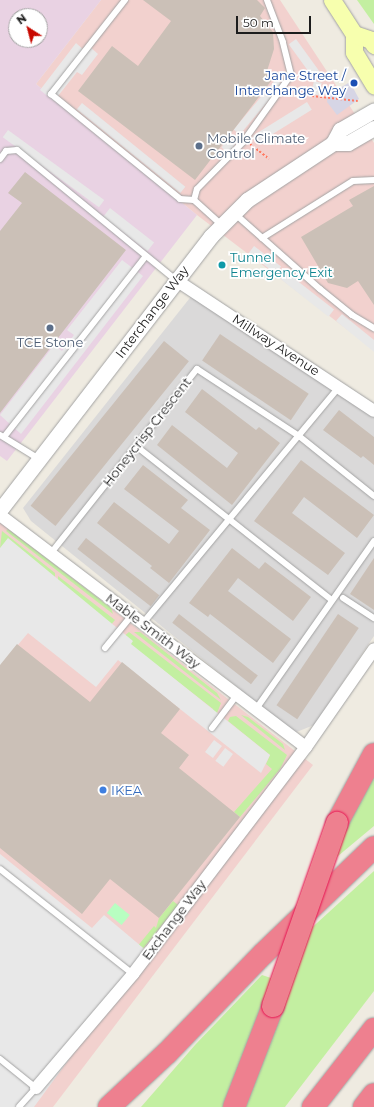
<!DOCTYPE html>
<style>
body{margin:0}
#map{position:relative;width:374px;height:1107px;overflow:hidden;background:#efebe1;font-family:Montserrat,sans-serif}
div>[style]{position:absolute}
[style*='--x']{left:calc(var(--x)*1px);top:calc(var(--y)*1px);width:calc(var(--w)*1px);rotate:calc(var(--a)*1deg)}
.residential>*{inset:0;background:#dad9d9}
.commercial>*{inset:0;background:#f2d1ce}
.industrial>*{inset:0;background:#e9d2e3}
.grass>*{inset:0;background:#c3efa1}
.park>*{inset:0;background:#b8fec1;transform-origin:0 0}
.parking>*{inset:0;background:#e8e8e8;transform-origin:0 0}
.plaza>*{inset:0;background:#d6d5e5}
.building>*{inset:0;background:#cbc0b7;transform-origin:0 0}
.path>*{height:2px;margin-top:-1px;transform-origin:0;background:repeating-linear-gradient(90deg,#ff7961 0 2px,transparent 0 4px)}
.roads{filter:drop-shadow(0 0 1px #a3a3a3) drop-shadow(0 0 1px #a3a3a3)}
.service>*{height:6px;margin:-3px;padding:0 3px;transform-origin:3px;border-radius:3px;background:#fff}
.minor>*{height:12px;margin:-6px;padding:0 6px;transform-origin:6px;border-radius:6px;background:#fff}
.tertiary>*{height:15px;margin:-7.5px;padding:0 7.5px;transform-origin:7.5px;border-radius:7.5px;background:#fff}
.secondary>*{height:17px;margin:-8.5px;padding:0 8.5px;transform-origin:8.5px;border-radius:8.5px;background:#f7ffae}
.motorway>*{height:22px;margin:-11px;padding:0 11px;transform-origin:11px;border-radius:11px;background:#ee808f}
.bridges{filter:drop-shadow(0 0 1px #e71352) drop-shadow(0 0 1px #e71352)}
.motorway-bridge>*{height:22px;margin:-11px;padding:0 11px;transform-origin:11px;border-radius:11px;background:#ee808f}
.dots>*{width:11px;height:11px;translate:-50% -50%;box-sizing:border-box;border:2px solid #fff;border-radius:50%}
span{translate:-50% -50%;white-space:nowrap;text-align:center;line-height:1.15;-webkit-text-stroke:3.5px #fff;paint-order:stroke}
.transit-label{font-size:13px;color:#164399}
.right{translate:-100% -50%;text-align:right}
.service-label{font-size:13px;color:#4e5e75}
.left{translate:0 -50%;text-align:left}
.culture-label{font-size:13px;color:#0d838f}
.street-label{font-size:13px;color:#1c1c1c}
.shop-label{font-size:13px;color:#366cbe}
.north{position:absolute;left:8px;top:8px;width:40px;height:40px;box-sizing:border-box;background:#fff;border:1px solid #a4a4a4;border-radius:50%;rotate:324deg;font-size:11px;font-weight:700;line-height:16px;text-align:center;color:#1c1c1c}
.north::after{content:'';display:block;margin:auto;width:14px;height:18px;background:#c80900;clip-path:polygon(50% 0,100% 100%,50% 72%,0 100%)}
.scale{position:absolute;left:236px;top:16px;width:75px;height:18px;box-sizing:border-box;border:2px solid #1c1c1c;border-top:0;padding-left:5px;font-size:12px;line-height:14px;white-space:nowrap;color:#1c1c1c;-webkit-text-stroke:3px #fff;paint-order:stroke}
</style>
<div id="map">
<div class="residential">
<i style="clip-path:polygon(193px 294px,374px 415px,374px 636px,314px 725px,294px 733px,31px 521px,23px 508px)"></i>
</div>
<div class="commercial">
<i style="clip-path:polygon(101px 0,280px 0,374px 143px,374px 350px,197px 215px,36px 84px)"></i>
<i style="clip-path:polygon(0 522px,313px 765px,53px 1107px,0 1107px)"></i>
</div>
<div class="industrial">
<i style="clip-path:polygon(evenodd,0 0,101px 0,36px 84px,197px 215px,7px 461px,0 456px,0 0,16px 16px,40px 16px,40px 40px,16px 40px,16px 16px)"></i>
</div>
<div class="grass">
<i style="clip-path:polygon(357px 0,374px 0,374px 24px)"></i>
<i style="clip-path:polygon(8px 529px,111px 608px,113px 614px,6px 531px)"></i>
<i style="clip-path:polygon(2px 531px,55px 573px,55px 585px,0 548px)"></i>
<i style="clip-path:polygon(58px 576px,115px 620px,104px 633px,58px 588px)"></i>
<i style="clip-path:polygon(129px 632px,221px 703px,215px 718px,213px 709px,122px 638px)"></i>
<i style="clip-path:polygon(134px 632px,140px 632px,217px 693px,221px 700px)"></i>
<i style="clip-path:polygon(241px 715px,248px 717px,283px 744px,285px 750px)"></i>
<i style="clip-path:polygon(236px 716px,287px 755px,280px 769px,240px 817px,234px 812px,272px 769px,266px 764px,270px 755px,228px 721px,230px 717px)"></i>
<i style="clip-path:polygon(374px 776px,374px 826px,332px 861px,346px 823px)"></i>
<i style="clip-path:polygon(374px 871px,374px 991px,285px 1107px,244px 1107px,306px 933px)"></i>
<i style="clip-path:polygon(173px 901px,178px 905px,133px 961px,132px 953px,154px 926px,156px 928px,159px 918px)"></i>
<i style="clip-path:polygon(262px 975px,274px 979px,223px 1107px,141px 1107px,195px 1045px)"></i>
</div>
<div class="park">
<i style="left:115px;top:903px;width:19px;height:13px;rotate:39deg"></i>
</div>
<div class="parking">
<i style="left:296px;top:39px;width:41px;height:9px;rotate:54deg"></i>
<i style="clip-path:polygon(76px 43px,85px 51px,89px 46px,98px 54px,82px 75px,77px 72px,54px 101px,40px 90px)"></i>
<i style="left:276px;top:79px;width:8px;height:66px;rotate:40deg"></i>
<i style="left:314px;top:81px;width:8px;height:13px;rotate:14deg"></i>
<i style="left:307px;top:102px;width:9px;height:64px;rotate:58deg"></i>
<i style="left:82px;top:103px;width:133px;height:8px;rotate:39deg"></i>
<i style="left:8px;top:130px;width:119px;height:9px;rotate:36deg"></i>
<i style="left:229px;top:137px;width:9px;height:13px;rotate:36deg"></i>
<i style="left:110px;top:208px;width:56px;height:11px;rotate:38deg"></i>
<i style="left:254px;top:246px;width:34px;height:9px;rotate:37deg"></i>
<i style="clip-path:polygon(122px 260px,143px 276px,21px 434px,0 415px,54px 345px,62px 351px,74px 335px,67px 330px)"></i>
<i style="left:286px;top:272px;width:61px;height:9px;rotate:38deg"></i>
<i style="clip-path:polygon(342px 314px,374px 340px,374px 352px,336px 321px)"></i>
<i style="clip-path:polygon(8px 538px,133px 641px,131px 644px,270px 755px,261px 773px,118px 660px,96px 687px,28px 633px,0 666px,0 548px)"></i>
<i style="left:214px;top:740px;width:10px;height:15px;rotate:37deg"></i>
<i style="left:225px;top:748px;width:10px;height:16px;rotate:37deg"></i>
<i style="clip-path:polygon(0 854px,92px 928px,104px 915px,148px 952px,34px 1107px,0 1107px)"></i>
</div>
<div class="plaza">
<i style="clip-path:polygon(350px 82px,359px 99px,337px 115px,327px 102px,328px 95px)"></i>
</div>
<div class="building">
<i style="clip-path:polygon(143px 0,257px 0,265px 8px,260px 16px,273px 32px,274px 49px,267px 71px,275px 76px,195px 180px,78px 91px,112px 46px,138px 66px,171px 21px)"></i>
<i style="clip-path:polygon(25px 172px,126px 250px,0 413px,0 231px,22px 203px,8px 193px)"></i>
<i style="clip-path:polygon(374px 186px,374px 305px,358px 281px,347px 288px,328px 283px,301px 237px,353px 206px,349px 200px)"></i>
<i style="left:220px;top:334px;width:107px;height:32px;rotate:34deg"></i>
<i style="left:164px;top:341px;width:32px;height:212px;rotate:39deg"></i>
<i style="clip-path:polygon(202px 389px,256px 430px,259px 427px,280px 443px,232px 505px,157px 445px,172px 425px,227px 468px,238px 453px,185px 412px)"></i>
<i style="clip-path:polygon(339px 410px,374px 437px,374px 465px,363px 456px,361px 458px,323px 430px)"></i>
<i style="clip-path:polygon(301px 460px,374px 515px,357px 538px,304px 497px,292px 513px,345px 553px,328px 575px,254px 521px)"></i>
<i style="clip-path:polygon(143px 465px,188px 500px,181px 508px,210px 530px,169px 583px,150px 568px,152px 566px,97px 523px,114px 502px,169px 544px,179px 531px,124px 489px)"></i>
<i style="left:86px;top:538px;width:93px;height:14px;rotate:38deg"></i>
<i style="clip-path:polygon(232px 548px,259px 569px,265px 562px,311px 597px,293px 621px,238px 578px,228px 591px,291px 639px,273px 663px,210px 614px,208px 617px,189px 603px)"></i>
<i style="clip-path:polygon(374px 558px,374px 610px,350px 594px)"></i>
<i style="left:179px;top:614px;width:100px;height:11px;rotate:38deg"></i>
<i style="left:338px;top:614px;width:25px;height:110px;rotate:34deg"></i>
<i style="clip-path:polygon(17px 644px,90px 702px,122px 662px,180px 709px,161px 733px,189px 755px,179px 768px,240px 817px,159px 918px,110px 879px,82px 914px,0 848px,0 665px)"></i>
</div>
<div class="path">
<i style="--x:312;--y:96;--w:46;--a:6.2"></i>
<i style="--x:250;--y:144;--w:24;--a:38"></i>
</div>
<div class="roads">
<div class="service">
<i style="--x:125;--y:0;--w:120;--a:128.2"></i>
<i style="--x:51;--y:94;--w:166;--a:39.1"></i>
<i style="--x:180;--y:199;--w:14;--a:4"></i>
<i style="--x:194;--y:200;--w:38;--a:42"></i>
<i style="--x:0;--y:159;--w:10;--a:-53"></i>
<i style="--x:6;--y:151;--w:11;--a:-5"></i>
<i style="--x:17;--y:150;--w:205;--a:39.3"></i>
<i style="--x:194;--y:200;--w:11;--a:-75"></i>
<i style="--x:197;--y:189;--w:66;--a:-45.6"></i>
<i style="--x:243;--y:142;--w:82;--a:-54.4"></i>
<i style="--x:291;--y:75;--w:34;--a:-104"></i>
<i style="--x:283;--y:42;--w:45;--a:-110.9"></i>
<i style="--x:234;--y:213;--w:115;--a:41.5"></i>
<i style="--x:320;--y:289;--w:41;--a:39.1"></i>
<i style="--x:352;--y:315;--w:26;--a:31"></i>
<i style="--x:262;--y:238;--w:107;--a:-32.1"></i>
<i style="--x:353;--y:181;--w:21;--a:-3"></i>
<i style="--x:0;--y:435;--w:46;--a:31.6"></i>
<i style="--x:4;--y:437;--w:230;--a:-51.9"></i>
<i style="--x:136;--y:446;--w:249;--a:38.2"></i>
<i style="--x:51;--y:553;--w:235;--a:-51.6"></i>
<i style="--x:197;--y:369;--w:122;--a:33.3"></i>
<i style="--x:299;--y:436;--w:96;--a:38.7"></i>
<i style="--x:343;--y:598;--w:37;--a:33"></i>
<i style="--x:143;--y:623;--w:307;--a:-50.3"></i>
<i style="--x:105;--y:648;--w:43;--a:-50.7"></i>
<i style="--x:256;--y:709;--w:205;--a:-54.9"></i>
<i style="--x:212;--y:728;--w:41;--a:-52.9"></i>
<i style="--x:0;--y:869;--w:169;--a:38.3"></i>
<i style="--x:0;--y:1059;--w:46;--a:38.9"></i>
<i style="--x:36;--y:1088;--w:25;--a:132"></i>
</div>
<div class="minor">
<i style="--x:176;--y:280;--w:237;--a:33.5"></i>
<i style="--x:0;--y:515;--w:384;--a:37.2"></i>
<i style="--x:36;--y:1088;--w:150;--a:-49.6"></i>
<i style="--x:133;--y:974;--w:285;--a:-52.7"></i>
<i style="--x:306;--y:747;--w:119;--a:-55.2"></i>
</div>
<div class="tertiary">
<i style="--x:333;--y:143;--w:15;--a:0"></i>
<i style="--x:348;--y:143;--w:30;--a:-30"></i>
<i style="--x:0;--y:510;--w:346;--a:-52.4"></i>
<i style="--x:211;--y:236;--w:51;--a:-45"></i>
<i style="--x:247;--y:200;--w:103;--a:-33.5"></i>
<i style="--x:333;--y:143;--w:15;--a:-62"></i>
<i style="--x:340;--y:130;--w:39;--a:-30"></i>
</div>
<div class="secondary">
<i style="--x:332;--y:0;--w:40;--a:57.1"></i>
<i style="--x:354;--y:34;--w:18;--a:90"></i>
<i style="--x:354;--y:52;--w:39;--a:59"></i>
<i style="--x:354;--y:34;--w:18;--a:19"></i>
<i style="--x:371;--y:40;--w:6;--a:59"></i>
</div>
<div class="motorway">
<i style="--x:337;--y:823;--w:78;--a:-61.8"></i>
<i style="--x:109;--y:1107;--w:79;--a:-43"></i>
<i style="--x:167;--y:1053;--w:138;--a:-45.9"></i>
<i style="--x:263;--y:954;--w:154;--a:-43.9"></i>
<i style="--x:234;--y:1107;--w:108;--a:-68.9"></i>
<i style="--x:313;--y:1107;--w:99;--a:-52"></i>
<i style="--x:364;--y:1107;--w:16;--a:-52"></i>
</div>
</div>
<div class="bridges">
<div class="motorway-bridge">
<i style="--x:273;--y:1006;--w:194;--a:-70.7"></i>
</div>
</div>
<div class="dots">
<i style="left:354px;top:83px;background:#1a4fb4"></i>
<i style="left:199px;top:146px;background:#5c6f8a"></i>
<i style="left:222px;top:265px;background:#0f9aa8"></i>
<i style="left:50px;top:328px;background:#5c6f8a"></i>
<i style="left:103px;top:790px;background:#3f7fe0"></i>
</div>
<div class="transit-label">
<span class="right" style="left:346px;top:83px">Jane Street /<br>Interchange Way</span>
</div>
<div class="service-label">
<span class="left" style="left:207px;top:146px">Mobile Climate<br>Control</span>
<span style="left:50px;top:342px">TCE Stone</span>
</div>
<div class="culture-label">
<span class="left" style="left:230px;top:265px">Tunnel<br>Emergency Exit</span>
</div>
<div class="street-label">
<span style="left:152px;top:312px;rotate:-53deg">Interchange Way</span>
<span style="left:276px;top:345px;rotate:33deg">Millway Avenue</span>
<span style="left:147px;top:432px;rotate:-52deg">Honeycrisp Crescent</span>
<span style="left:153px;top:631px;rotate:37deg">Mable Smith Way</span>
<span style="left:174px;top:920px;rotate:-53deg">Exchange Way</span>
</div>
<div class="shop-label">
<span class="left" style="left:111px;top:790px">IKEA</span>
</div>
<div class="north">N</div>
<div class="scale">50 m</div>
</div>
